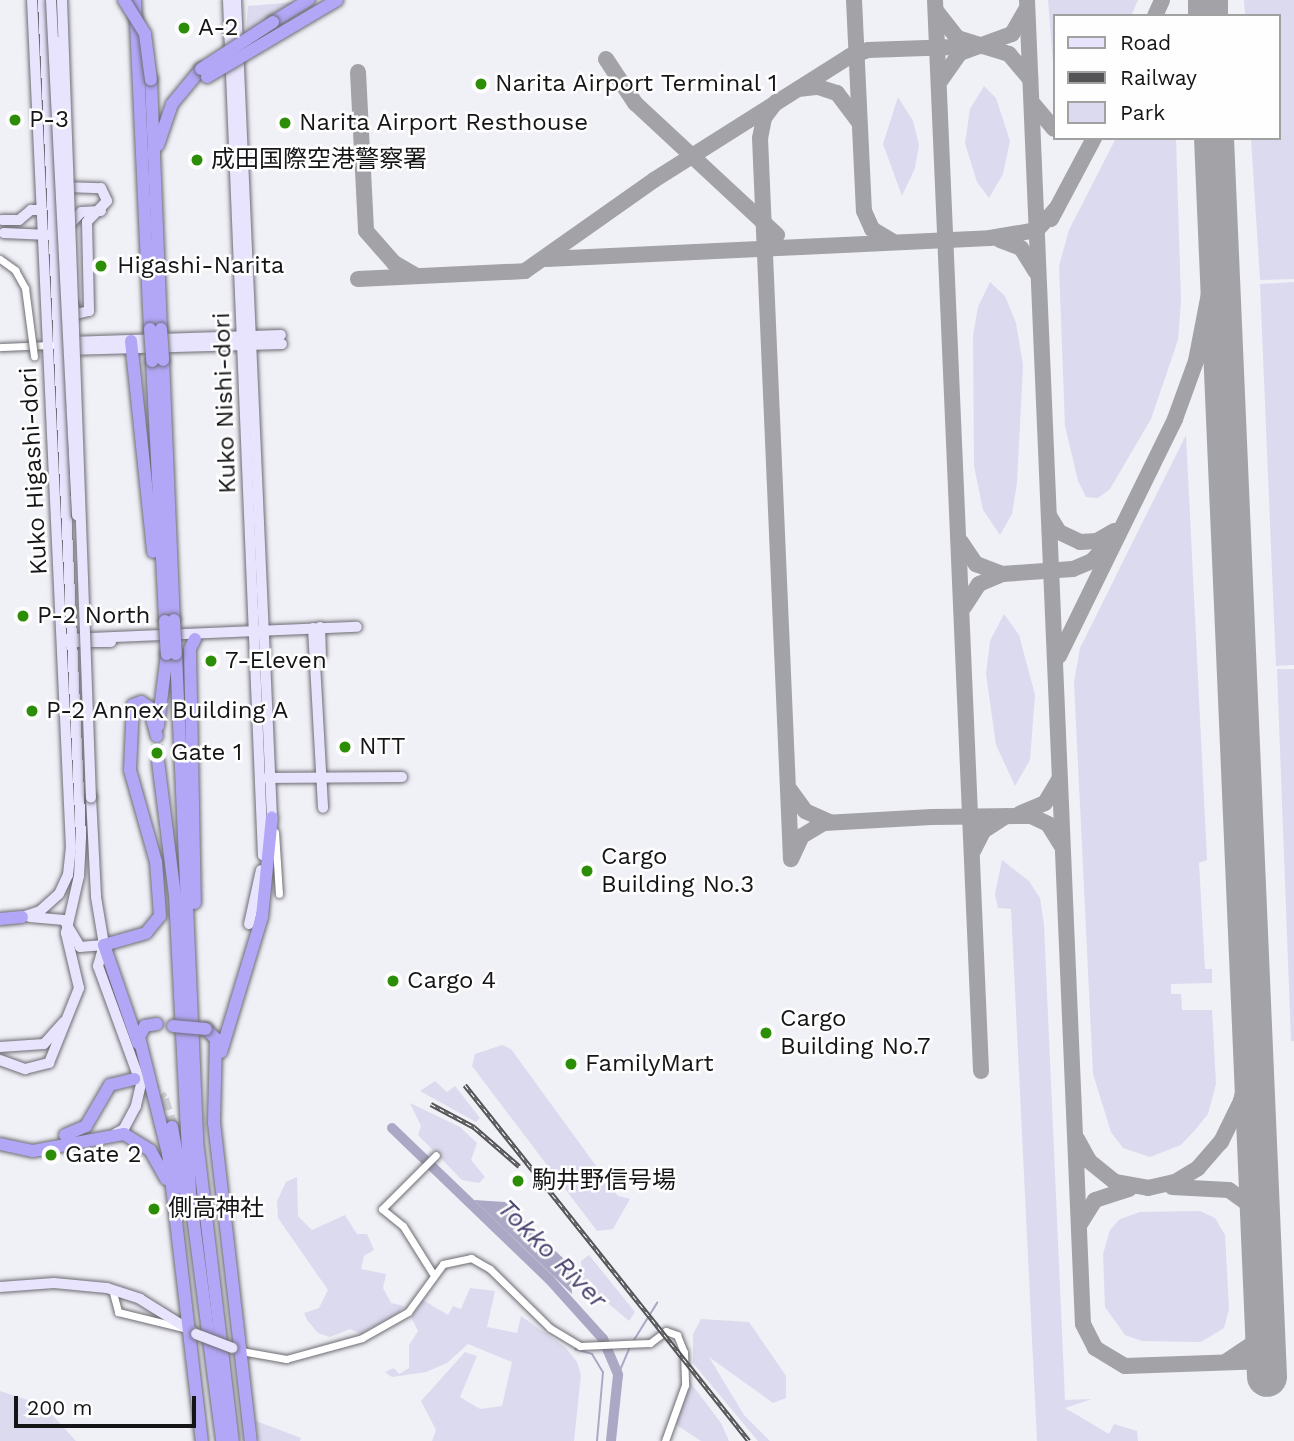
<!DOCTYPE html>
<meta charset="utf-8">
<style>
body{margin:0}
#map{position:relative;width:1294px;height:1441px;overflow:hidden;background:#f0f0f7;font-family:"Work Sans","Noto Sans JP",sans-serif}
div>[style]{position:absolute}
[style*='--x']{left:calc(var(--x)*1px);top:calc(var(--y)*1px);width:calc(var(--w)*1px);rotate:calc(var(--a)*1deg)}
.green>*{inset:0;background:#dcdaee}
.water>*{inset:0;background:#aba8c5}
.stream>*{height:2px;margin:-1px;padding:0 1px;transform-origin:1px;border-radius:1px;background:#aba8c5}
.river>*{height:10px;margin:-5px;padding:0 5px;transform-origin:5px;border-radius:5px;background:#aba8c5}
.taxiway>*{height:16px;margin:-8px;padding:0 8px;transform-origin:8px;border-radius:8px;background:#a2a2a7}
.runway>*{height:40px;margin:-20px;padding:0 20px;transform-origin:20px;border-radius:20px;background:#a2a2a7}
.highway-tunnel>*{height:12px;margin-top:-6px;transform-origin:0;background:repeating-linear-gradient(90deg,#cfcfd5 0 12px,transparent 0 18px)}
.roads{filter:drop-shadow(0 0 2px #6d6c72) drop-shadow(0 0 2px #6d6c72)}
.street>*{height:7px;margin:-3.5px;padding:0 3.5px;transform-origin:3.5px;border-radius:3.5px;background:#fff}
.secondary>*{height:10px;margin:-5px;padding:0 5px;transform-origin:5px;border-radius:5px;background:#e8e4fd}
.highway>*{height:12px;margin:-6px;padding:0 6px;transform-origin:6px;border-radius:6px;background:#b2a6f7}
.rail>*{height:4.5px;margin-top:-2.25px;transform-origin:0;background:repeating-linear-gradient(90deg,#fefefe 0 5px,#545457 0 10px);box-sizing:border-box;border-block:2px solid #545457}
.bridges{filter:drop-shadow(0 0 2px #6d6c72) drop-shadow(0 0 2px #6d6c72)}
.street-bridge>*{height:7px;margin:-3.5px;padding:0 3.5px;transform-origin:3.5px;border-radius:3.5px;background:#fff}
.secondary-bridge>*{height:10px;margin:-5px;padding:0 5px;transform-origin:5px;border-radius:5px;background:#e8e4fd}
.highway-bridge>*{height:12px;margin:-6px;padding:0 6px;transform-origin:6px;border-radius:6px;background:#b2a6f7}
.dots>*{width:19px;height:19px;translate:-50% -50%;box-sizing:border-box;border:4px solid #fefefe;border-radius:50%}
span{translate:-50% -50%;white-space:nowrap;text-align:center;line-height:1.15;-webkit-text-stroke:5px #fefefe;paint-order:stroke}
.poi-label{font-size:24px;color:#151517}
.left{translate:0 -50%;text-align:left}
.street-label{font-size:24px;color:#151517}
.water-label{font-size:26px;color:#4a436f;font-style:italic}
.legend{position:absolute;left:1053px;top:14px;width:228px;height:126px;box-sizing:border-box;background:#fefefe;border:2px solid #a1a1a2;margin:0;padding:9px 12px;list-style:none;font-size:21px;color:#151517}
.legend li{display:flex;align-items:center;gap:14px;height:35px}
.legend b{width:35px;border:2px solid #a1a1a2}
.scale{position:absolute;left:14px;top:1396px;width:182px;height:32px;box-sizing:border-box;border:4px solid #151517;border-top:0;padding-left:9px;font-size:21px;line-height:24px;white-space:nowrap;color:#151517;-webkit-text-stroke:5px #fefefe;paint-order:stroke}
</style>
<div id="map">
<div class="green">
<i style="clip-path:polygon(1048px 0,1138px 0,1131px 16px,1054px 16px,1054px 76px)"></i>
<i style="clip-path:polygon(1244px 0,1294px 0,1294px 279px,1260px 280px,1251px 138px,1278px 138px,1278px 16px,1245px 16px)"></i>
<i style="clip-path:polygon(296px 2px,246px 33px,248px 6px)"></i>
<i style="clip-path:polygon(984px 86px,996px 98px,1010px 141px,1003px 174px,989px 198px,977px 182px,965px 143px,970px 109px)"></i>
<i style="clip-path:polygon(898px 97px,913px 121px,919px 145px,915px 168px,902px 196px,883px 144px)"></i>
<i style="clip-path:polygon(1116px 138px,1176px 138px,1181px 301px,1178px 340px,1151px 419px,1110px 489px,1098px 498px,1086px 497px,1078px 481px,1065px 426px,1059px 266px,1069px 230px)"></i>
<i style="clip-path:polygon(990px 282px,1005px 296px,1016px 323px,1023px 365px,1017px 483px,1012px 514px,1000px 535px,983px 510px,974px 466px,973px 336px,978px 307px)"></i>
<i style="clip-path:polygon(1294px 282px,1294px 665px,1276px 666px,1260px 284px)"></i>
<i style="clip-path:polygon(1186px 435px,1207px 860px,1199px 863px,1205px 969px,1212px 969px,1212px 983px,1171px 984px,1171px 994px,1181px 994px,1182px 1010px,1212px 1010px,1216px 1084px,1208px 1114px,1195px 1130px,1181px 1145px,1150px 1157px,1123px 1148px,1111px 1132px,1093px 1074px,1074px 682px,1080px 648px)"></i>
<i style="clip-path:polygon(1004px 614px,1019px 635px,1035px 695px,1030px 760px,1015px 786px,996px 745px,986px 674px,990px 641px)"></i>
<i style="clip-path:polygon(1277px 669px,1294px 669px,1294px 1041px,1291px 1041px)"></i>
<i style="clip-path:polygon(1002px 860px,1029px 881px,1040px 898px,1044px 925px,1065px 1400px,1092px 1399px,1065px 1408px,1109px 1434px,1114px 1424px,1137px 1431px,1138px 1441px,1037px 1441px,1011px 909px,998px 908px,995px 894px)"></i>
<i style="clip-path:polygon(502px 1045px,511px 1049px,618px 1196px,630px 1199px,613px 1229px,597px 1231px,472px 1066px,475px 1054px)"></i>
<i style="clip-path:polygon(435px 1081px,447px 1092px,455px 1086px,480px 1118px,476px 1122px,420px 1091px)"></i>
<i style="clip-path:polygon(410px 1103px,460px 1127px,477px 1143px,471px 1160px,485px 1177px,479px 1183px,462px 1180px,418px 1135px,421px 1126px)"></i>
<i style="clip-path:polygon(297px 1177px,298px 1216px,312px 1230px,345px 1215px,357px 1234px,367px 1234px,374px 1250px,364px 1256px,361px 1269px,386px 1274px,383px 1288px,391px 1303px,404px 1306px,398px 1313px,361px 1334px,350px 1329px,330px 1337px,318px 1333px,307px 1320px,304px 1313px,319px 1308px,328px 1290px,278px 1218px,277px 1201px,286px 1182px)"></i>
<i style="clip-path:polygon(1200px 1211px,1215px 1218px,1225px 1235px,1229px 1309px,1224px 1328px,1201px 1342px,1142px 1341px,1125px 1335px,1105px 1307px,1103px 1254px,1110px 1230px,1120px 1219px,1140px 1212px)"></i>
<i style="clip-path:polygon(589px 1255px,635px 1312px,629px 1321px,583px 1282px,581px 1261px)"></i>
<i style="clip-path:polygon(470px 1288px,495px 1291px,487px 1327px,517px 1333px,521px 1316px,565px 1347px,577px 1362px,581px 1375px,574px 1441px,432px 1441px,436px 1430px,421px 1401px,465px 1352px,477px 1356px,460px 1397px,480px 1409px,502px 1406px,512px 1362px,468px 1344px,447px 1363px,426px 1372px,392px 1377px,385px 1372px,394px 1368px,399px 1374px,409px 1368px,409px 1345px,418px 1331px,411px 1317px,423px 1300px,448px 1315px,453px 1306px,461px 1309px)"></i>
<i style="clip-path:polygon(701px 1319px,749px 1322px,786px 1376px,786px 1398px,773px 1403px,709px 1357px,744px 1415px,770px 1441px,758px 1441px,693px 1363px,693px 1334px)"></i>
<i style="clip-path:polygon(690px 1382px,721px 1423px,729px 1441px,701px 1441px,675px 1424px)"></i>
<i style="clip-path:polygon(0 1391px,43px 1405px,76px 1441px,0 1441px)"></i>
<i style="clip-path:polygon(256px 1421px,301px 1438px,300px 1441px,259px 1441px)"></i>
</div>
<div class="water">
<i style="clip-path:polygon(474px 1200px,505px 1202px,570px 1265px,572px 1294px)"></i>
</div>
<div class="stream">
<i style="--x:634;--y:1340;--w:44;--a:-58.1"></i>
<i style="--x:575;--y:1349;--w:18;--a:16"></i>
<i style="--x:592;--y:1354;--w:21;--a:59"></i>
<i style="--x:603;--y:1372;--w:69;--a:95"></i>
<i style="--x:618;--y:1375;--w:33;--a:-67"></i>
</div>
<div class="river">
<i style="--x:392;--y:1128;--w:218;--a:43.9"></i>
<i style="--x:549;--y:1279;--w:81;--a:48"></i>
<i style="--x:603;--y:1339;--w:39;--a:67"></i>
<i style="--x:618;--y:1375;--w:66;--a:96.1"></i>
</div>
<div class="taxiway">
<i style="--x:854;--y:0;--w:211;--a:87.3"></i>
<i style="--x:864;--y:211;--w:20;--a:66"></i>
<i style="--x:872;--y:229;--w:23;--a:31"></i>
<i style="--x:935;--y:0;--w:1072;--a:87.54"></i>
<i style="--x:1027;--y:0;--w:1325;--a:87.58"></i>
<i style="--x:1083;--y:1324;--w:27;--a:63"></i>
<i style="--x:1095;--y:1348;--w:35;--a:31"></i>
<i style="--x:1125;--y:1366;--w:142;--a:-2"></i>
<i style="--x:937;--y:12;--w:33;--a:52"></i>
<i style="--x:957;--y:38;--w:54;--a:17.1"></i>
<i style="--x:1009;--y:54;--w:33;--a:50"></i>
<i style="--x:1155;--y:16;--w:17;--a:-66"></i>
<i style="--x:606;--y:59;--w:53;--a:56.6"></i>
<i style="--x:635;--y:103;--w:194;--a:42.9"></i>
<i style="--x:358;--y:72;--w:159;--a:87.1"></i>
<i style="--x:366;--y:231;--w:43;--a:48.8"></i>
<i style="--x:394;--y:263;--w:24;--a:30"></i>
<i style="--x:941;--y:80;--w:33;--a:-55"></i>
<i style="--x:960;--y:53;--w:55;--a:-20.1"></i>
<i style="--x:1012;--y:34;--w:28;--a:-60"></i>
<i style="--x:798;--y:89;--w:20;--a:-6"></i>
<i style="--x:818;--y:87;--w:20;--a:18"></i>
<i style="--x:837;--y:93;--w:35;--a:53"></i>
<i style="--x:776;--y:102;--w:20;--a:127"></i>
<i style="--x:764;--y:118;--w:20;--a:101"></i>
<i style="--x:760;--y:138;--w:722;--a:87.54"></i>
<i style="--x:1034;--y:105;--w:31;--a:50"></i>
<i style="--x:1051;--y:219;--w:92;--a:-62"></i>
<i style="--x:1000;--y:240;--w:22;--a:21"></i>
<i style="--x:1021;--y:248;--w:28;--a:58"></i>
<i style="--x:547;--y:259;--w:443;--a:-2.7"></i>
<i style="--x:990;--y:238;--w:48;--a:-9.7"></i>
<i style="--x:1037;--y:230;--w:28;--a:-48"></i>
<i style="--x:358;--y:279;--w:167;--a:-2.7"></i>
<i style="--x:525;--y:271;--w:158;--a:-35.2"></i>
<i style="--x:654;--y:180;--w:232;--a:-32.3"></i>
<i style="--x:850;--y:56;--w:19;--a:-18"></i>
<i style="--x:868;--y:50;--w:116;--a:-2"></i>
<i style="--x:1050;--y:517;--w:17;--a:59"></i>
<i style="--x:1059;--y:532;--w:23;--a:25"></i>
<i style="--x:1080;--y:542;--w:17;--a:-3"></i>
<i style="--x:1097;--y:541;--w:20;--a:-30"></i>
<i style="--x:961;--y:542;--w:27;--a:56"></i>
<i style="--x:976;--y:564;--w:28;--a:21"></i>
<i style="--x:1002;--y:574;--w:71;--a:-4"></i>
<i style="--x:1073;--y:569;--w:21;--a:-23"></i>
<i style="--x:1092;--y:561;--w:19;--a:-47"></i>
<i style="--x:964;--y:607;--w:27;--a:-57"></i>
<i style="--x:979;--y:584;--w:25;--a:-23"></i>
<i style="--x:1059;--y:656;--w:264;--a:-63.9"></i>
<i style="--x:1175;--y:419;--w:62;--a:-70.1"></i>
<i style="--x:1196;--y:361;--w:116;--a:-79.1"></i>
<i style="--x:790;--y:790;--w:26;--a:54"></i>
<i style="--x:805;--y:811;--w:27;--a:24"></i>
<i style="--x:1019;--y:814;--w:28;--a:-23"></i>
<i style="--x:1045;--y:803;--w:26;--a:-59"></i>
<i style="--x:973;--y:851;--w:22;--a:-63"></i>
<i style="--x:983;--y:831;--w:27;--a:-33"></i>
<i style="--x:792;--y:857;--w:23;--a:-65"></i>
<i style="--x:802;--y:836;--w:26;--a:-31"></i>
<i style="--x:824;--y:823;--w:108;--a:-3.2"></i>
<i style="--x:932;--y:817;--w:99;--a:-0.6"></i>
<i style="--x:1031;--y:816;--w:19;--a:25"></i>
<i style="--x:1048;--y:824;--w:25;--a:58"></i>
<i style="--x:1077;--y:1139;--w:25;--a:61"></i>
<i style="--x:1089;--y:1161;--w:33;--a:39"></i>
<i style="--x:1115;--y:1182;--w:34;--a:10"></i>
<i style="--x:1148;--y:1188;--w:28;--a:-13"></i>
<i style="--x:1175;--y:1182;--w:27;--a:-31"></i>
<i style="--x:1198;--y:1168;--w:35;--a:-49"></i>
<i style="--x:1221;--y:1142;--w:46;--a:-64"></i>
<i style="--x:1241;--y:1101;--w:46;--a:-76.3"></i>
<i style="--x:1172;--y:1187;--w:57;--a:3"></i>
<i style="--x:1229;--y:1190;--w:24;--a:36"></i>
<i style="--x:1248;--y:1204;--w:32;--a:66"></i>
<i style="--x:1080;--y:1224;--w:28;--a:-58"></i>
<i style="--x:1095;--y:1200;--w:36;--a:-18"></i>
<i style="--x:1227;--y:1361;--w:30;--a:-34"></i>
<i style="--x:1252;--y:1344;--w:33;--a:-67"></i>
</div>
<div class="runway">
<i style="--x:1208;--y:0;--w:16;--a:90"></i>
<i style="--x:1214;--y:138;--w:1240;--a:87.55"></i>
</div>
<div class="highway-tunnel">
<i style="--x:157;--y:744;--w:17;--a:87"></i>
<i style="--x:147;--y:1083;--w:23;--a:45"></i>
<i style="--x:163;--y:1099;--w:29;--a:72"></i>
</div>
<div class="roads">
<div class="street">
<i style="--x:0;--y:347;--w:52;--a:-2.2"></i>
<i style="--x:275;--y:832;--w:62;--a:86.3"></i>
<i style="--x:433;--y:1274;--w:57;--a:-122"></i>
<i style="--x:403;--y:1226;--w:27;--a:-141"></i>
<i style="--x:382;--y:1209;--w:76;--a:-45"></i>
<i style="--x:112;--y:1289;--w:24;--a:75"></i>
<i style="--x:118;--y:1312;--w:71;--a:13.8"></i>
<i style="--x:241;--y:1351;--w:46;--a:10.1"></i>
<i style="--x:286;--y:1359;--w:79;--a:-15.4"></i>
<i style="--x:362;--y:1338;--w:53;--a:-29.5"></i>
<i style="--x:408;--y:1312;--w:59;--a:-53.9"></i>
<i style="--x:443;--y:1264;--w:29;--a:-12"></i>
<i style="--x:471;--y:1258;--w:22;--a:30"></i>
<i style="--x:490;--y:1269;--w:84;--a:44.5"></i>
<i style="--x:550;--y:1328;--w:35;--a:31"></i>
<i style="--x:580;--y:1346;--w:70;--a:-2.5"></i>
<i style="--x:650;--y:1343;--w:20;--a:-37"></i>
<i style="--x:666;--y:1331;--w:12;--a:20"></i>
<i style="--x:677;--y:1335;--w:18;--a:68"></i>
<i style="--x:684;--y:1352;--w:33;--a:88"></i>
<i style="--x:685;--y:1385;--w:59;--a:109.7"></i>
</div>
<div class="secondary">
<i style="--x:228;--y:0;--w:856;--a:87.66"></i>
<i style="--x:236;--y:0;--w:818;--a:87.48"></i>
<i style="--x:64;--y:187;--w:37;--a:2"></i>
<i style="--x:101;--y:188;--w:14;--a:65"></i>
<i style="--x:107;--y:201;--w:29;--a:134"></i>
<i style="--x:87;--y:222;--w:89;--a:88.7"></i>
<i style="--x:89;--y:311;--w:13;--a:167"></i>
<i style="--x:76;--y:314;--w:9;--a:-108"></i>
<i style="--x:2;--y:220;--w:17;--a:0"></i>
<i style="--x:19;--y:220;--w:16;--a:-40"></i>
<i style="--x:31;--y:210;--w:11;--a:0"></i>
<i style="--x:70;--y:224;--w:16;--a:-47"></i>
<i style="--x:81;--y:212;--w:20;--a:-3"></i>
<i style="--x:4;--y:233;--w:45;--a:2.5"></i>
<i style="--x:69;--y:342;--w:212;--a:-1.9"></i>
<i style="--x:67;--y:350;--w:215;--a:-1.6"></i>
<i style="--x:320;--y:627;--w:28;--a:88"></i>
<i style="--x:313;--y:628;--w:180;--a:86.8"></i>
<i style="--x:67;--y:639;--w:290;--a:-2.4"></i>
<i style="--x:67;--y:642;--w:44;--a:0"></i>
<i style="--x:267;--y:778;--w:135;--a:-0.4"></i>
<i style="--x:91;--y:797;--w:100;--a:87.1"></i>
<i style="--x:96;--y:897;--w:49;--a:80.5"></i>
<i style="--x:104;--y:945;--w:22;--a:106"></i>
<i style="--x:98;--y:966;--w:126;--a:70"></i>
<i style="--x:141;--y:1084;--w:23;--a:103"></i>
<i style="--x:136;--y:1106;--w:26;--a:118"></i>
<i style="--x:124;--y:1129;--w:9;--a:153"></i>
<i style="--x:22;--y:917;--w:19;--a:-18"></i>
<i style="--x:40;--y:911;--w:25;--a:-42"></i>
<i style="--x:59;--y:894;--w:21;--a:-65"></i>
<i style="--x:68;--y:875;--w:27;--a:-84"></i>
<i style="--x:71;--y:848;--w:849;--a:-92.63"></i>
<i style="--x:30;--y:917;--w:34;--a:5"></i>
<i style="--x:64;--y:920;--w:31;--a:59"></i>
<i style="--x:80;--y:947;--w:24;--a:-5"></i>
<i style="--x:249;--y:924;--w:55;--a:-77.5"></i>
<i style="--x:0;--y:1047;--w:44;--a:-3.9"></i>
<i style="--x:44;--y:1044;--w:30;--a:-48"></i>
<i style="--x:0;--y:1060;--w:27;--a:20"></i>
<i style="--x:25;--y:1069;--w:25;--a:-14"></i>
<i style="--x:49;--y:1063;--w:81;--a:-68.2"></i>
<i style="--x:79;--y:988;--w:57;--a:-103.3"></i>
<i style="--x:66;--y:933;--w:58;--a:-77.2"></i>
<i style="--x:79;--y:876;--w:39;--a:-87"></i>
<i style="--x:81;--y:837;--w:838;--a:-92.6"></i>
<i style="--x:0;--y:1287;--w:54;--a:-4.2"></i>
<i style="--x:54;--y:1283;--w:53;--a:5.4"></i>
<i style="--x:107;--y:1288;--w:35;--a:18"></i>
<i style="--x:140;--y:1299;--w:62;--a:31.9"></i>
</div>
<div class="highway">
<i style="--x:135;--y:0;--w:329;--a:87.4"></i>
<i style="--x:273;--y:22;--w:42;--a:-31.4"></i>
<i style="--x:151;--y:80;--w:249;--a:87.7"></i>
<i style="--x:158;--y:145;--w:43;--a:-71.1"></i>
<i style="--x:172;--y:104;--w:45;--a:-50.4"></i>
<i style="--x:131;--y:341;--w:212;--a:84"></i>
<i style="--x:163;--y:360;--w:260;--a:87.6"></i>
<i style="--x:152;--y:361;--w:260;--a:87.1"></i>
<i style="--x:195;--y:639;--w:11;--a:117"></i>
<i style="--x:190;--y:649;--w:254;--a:88.9"></i>
<i style="--x:176;--y:654;--w:495;--a:87.5"></i>
<i style="--x:198;--y:1149;--w:294;--a:83.2"></i>
<i style="--x:158;--y:726;--w:73;--a:-82.9"></i>
<i style="--x:158;--y:761;--w:135;--a:82.8"></i>
<i style="--x:175;--y:895;--w:298;--a:87.1"></i>
<i style="--x:190;--y:1193;--w:250;--a:82.6"></i>
<i style="--x:0;--y:919;--w:22;--a:-5"></i>
<i style="--x:104;--y:945;--w:44;--a:-15.9"></i>
<i style="--x:146;--y:933;--w:22;--a:-51"></i>
<i style="--x:160;--y:916;--w:54;--a:-94.2"></i>
<i style="--x:156;--y:862;--w:96;--a:-105.8"></i>
<i style="--x:130;--y:770;--w:65;--a:-87.4"></i>
<i style="--x:133;--y:705;--w:9;--a:-21"></i>
<i style="--x:141;--y:702;--w:9;--a:32"></i>
<i style="--x:149;--y:707;--w:30;--a:75"></i>
<i style="--x:104;--y:945;--w:104;--a:70.9"></i>
<i style="--x:157;--y:1024;--w:12;--a:171"></i>
<i style="--x:145;--y:1026;--w:13;--a:119"></i>
<i style="--x:139;--y:1037;--w:120;--a:76"></i>
<i style="--x:168;--y:1153;--w:290;--a:83.3"></i>
<i style="--x:206;--y:1029;--w:14;--a:45"></i>
<i style="--x:216;--y:1039;--w:84;--a:91.4"></i>
<i style="--x:214;--y:1123;--w:320;--a:83.4"></i>
<i style="--x:221;--y:1052;--w:141;--a:-73.1"></i>
<i style="--x:262;--y:917;--w:100;--a:-84.3"></i>
<i style="--x:172;--y:1127;--w:63;--a:79.9"></i>
<i style="--x:65;--y:1135;--w:23;--a:-23"></i>
<i style="--x:86;--y:1126;--w:48;--a:-59.7"></i>
<i style="--x:110;--y:1085;--w:25;--a:-14"></i>
<i style="--x:0;--y:1144;--w:34;--a:12"></i>
<i style="--x:33;--y:1151;--w:93;--a:-10.6"></i>
<i style="--x:124;--y:1134;--w:31;--a:32"></i>
<i style="--x:150;--y:1150;--w:33;--a:61"></i>
</div>
</div>
<div class="rail">
<i style="--x:465;--y:1085;--w:455;--a:51.4"></i>
<i style="--x:431;--y:1104;--w:49;--a:28.1"></i>
<i style="--x:474;--y:1127;--w:60;--a:40.9"></i>
</div>
<div class="bridges">
<div class="street-bridge">
<i style="--x:0;--y:259;--w:19;--a:36"></i>
<i style="--x:15;--y:270;--w:21;--a:61"></i>
<i style="--x:25;--y:288;--w:69;--a:82.5"></i>
</div>
<div class="secondary-bridge">
<i style="--x:51;--y:0;--w:516;--a:87.11"></i>
<i style="--x:62;--y:0;--w:798;--a:87.92"></i>
<i style="--x:58;--y:42;--w:66;--a:87.4"></i>
<i style="--x:196;--y:1334;--w:39;--a:21"></i>
</div>
<div class="highway-bridge">
<i style="--x:124;--y:0;--w:40;--a:58"></i>
<i style="--x:145;--y:34;--w:46;--a:82.6"></i>
<i style="--x:201;--y:69;--w:86;--a:-33.1"></i>
<i style="--x:207;--y:77;--w:151;--a:-30.6"></i>
<i style="--x:150;--y:329;--w:32;--a:86"></i>
<i style="--x:161;--y:329;--w:31;--a:86"></i>
<i style="--x:174;--y:620;--w:34;--a:87"></i>
<i style="--x:165;--y:621;--w:33;--a:87"></i>
<i style="--x:173;--y:1026;--w:33;--a:5"></i>
</div>
</div>
<div class="dots">
<i style="left:184px;top:28px;background:#2c8e07"></i>
<i style="left:481px;top:84px;background:#2c8e07"></i>
<i style="left:15px;top:120px;background:#2c8e07"></i>
<i style="left:285px;top:123px;background:#2c8e07"></i>
<i style="left:197px;top:160px;background:#2c8e07"></i>
<i style="left:101px;top:266px;background:#2c8e07"></i>
<i style="left:23px;top:616px;background:#2c8e07"></i>
<i style="left:211px;top:661px;background:#2c8e07"></i>
<i style="left:32px;top:711px;background:#2c8e07"></i>
<i style="left:345px;top:747px;background:#2c8e07"></i>
<i style="left:157px;top:753px;background:#2c8e07"></i>
<i style="left:587px;top:871px;background:#2c8e07"></i>
<i style="left:393px;top:981px;background:#2c8e07"></i>
<i style="left:766px;top:1033px;background:#2c8e07"></i>
<i style="left:571px;top:1064px;background:#2c8e07"></i>
<i style="left:51px;top:1155px;background:#2c8e07"></i>
<i style="left:518px;top:1181px;background:#2c8e07"></i>
<i style="left:154px;top:1209px;background:#2c8e07"></i>
</div>
<div class="poi-label">
<span class="left" style="left:198px;top:28px">A-2</span>
<span class="left" style="left:495px;top:84px">Narita Airport Terminal 1</span>
<span class="left" style="left:29px;top:120px">P-3</span>
<span class="left" style="left:299px;top:123px">Narita Airport Resthouse</span>
<span class="left" style="left:211px;top:160px">成田国際空港警察署</span>
<span class="left" style="left:117px;top:266px">Higashi-Narita</span>
<span class="left" style="left:37px;top:616px">P-2 North</span>
<span class="left" style="left:225px;top:661px">7-Eleven</span>
<span class="left" style="left:46px;top:711px">P-2 Annex Building A</span>
<span class="left" style="left:359px;top:747px">NTT</span>
<span class="left" style="left:171px;top:753px">Gate 1</span>
<span class="left" style="left:601px;top:871px">Cargo<br>Building No.3</span>
<span class="left" style="left:407px;top:981px">Cargo 4</span>
<span class="left" style="left:780px;top:1033px">Cargo<br>Building No.7</span>
<span class="left" style="left:585px;top:1064px">FamilyMart</span>
<span class="left" style="left:65px;top:1155px">Gate 2</span>
<span class="left" style="left:532px;top:1181px">駒井野信号場</span>
<span class="left" style="left:168px;top:1209px">側高神社</span>
</div>
<div class="street-label">
<span style="left:225px;top:403px;rotate:-92deg">Kuko Nishi-dori</span>
<span style="left:34px;top:471px;rotate:-93deg">Kuko Higashi-dori</span>
</div>
<div class="water-label">
<span style="left:552px;top:1254px;rotate:45deg">Tokko River</span>
</div>
<ul class="legend">
<li><b style="height:9px;background:#e8e4fd"></b>Road</li>
<li><b style="height:9px;background:#545457"></b>Railway</li>
<li><b style="height:19px;background:#dcdaee"></b>Park</li>
</ul>
<div class="scale">200 m</div>
</div>
